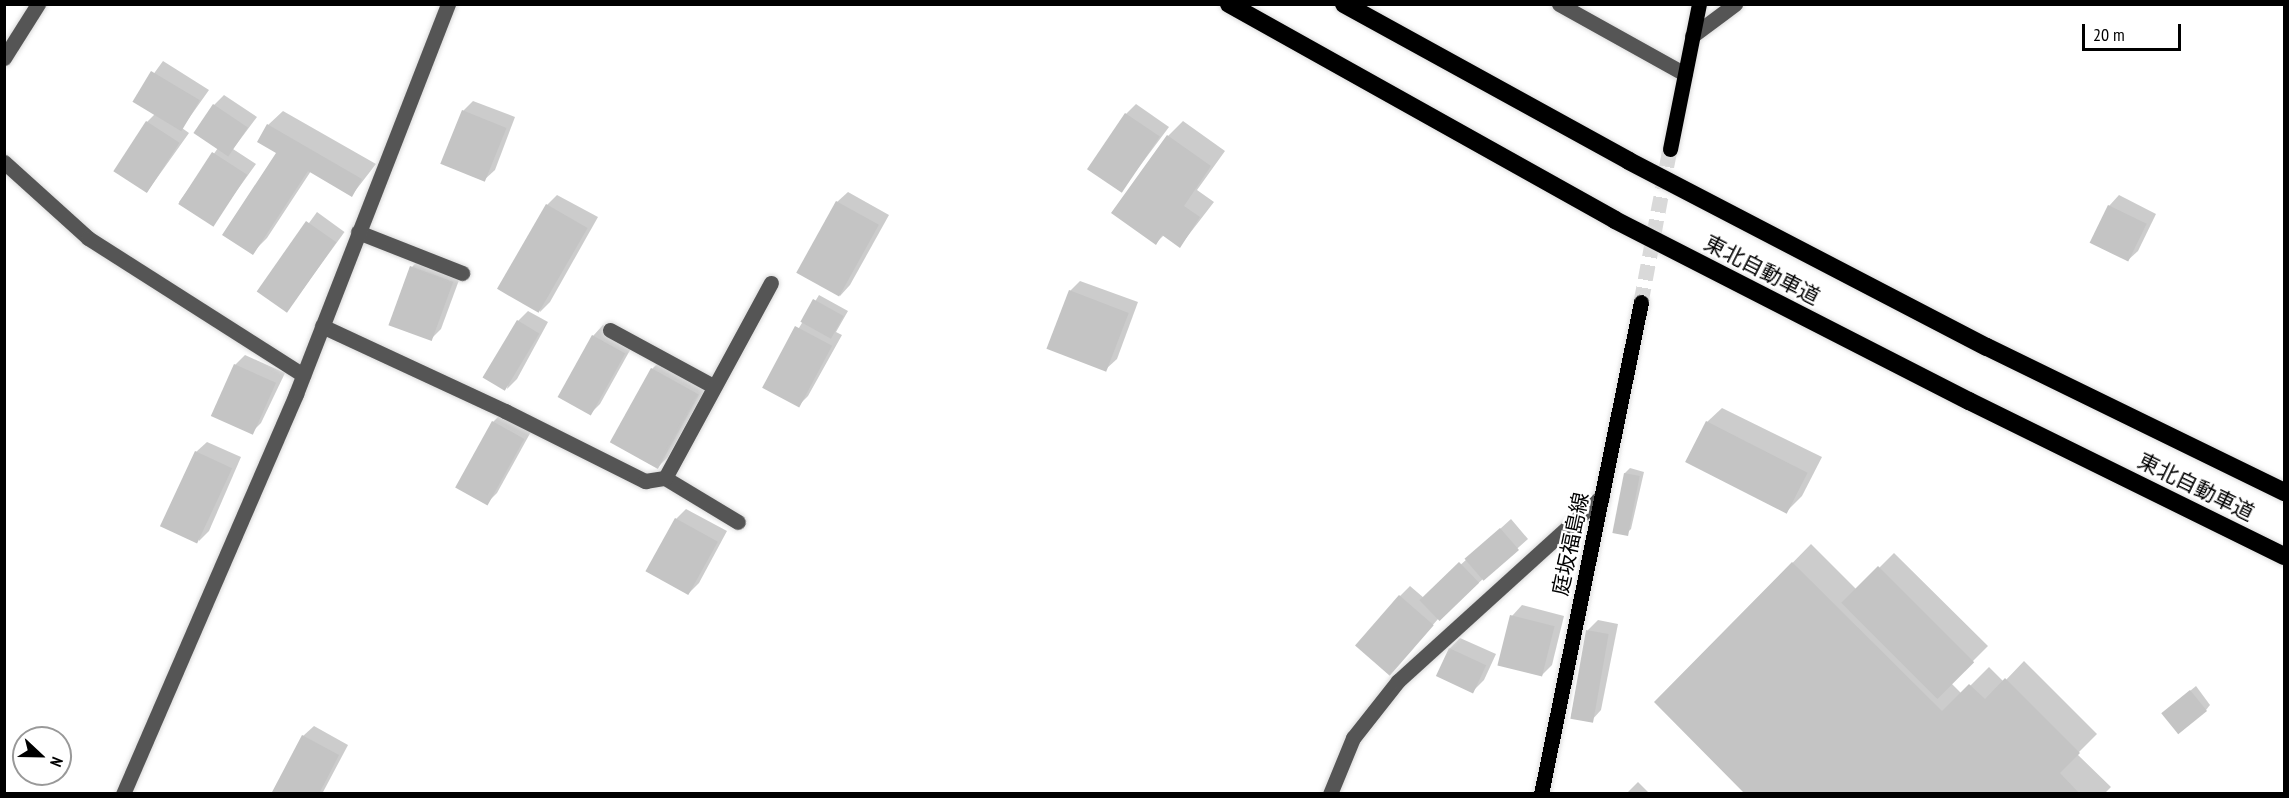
<!DOCTYPE html>
<meta charset="utf-8">
<style>
body{margin:0}
#map{position:relative;width:2289px;height:798px;overflow:hidden;background:#fff;font-family:"PT Sans Narrow","Noto Sans JP",sans-serif}
div>[style]{position:absolute}
[style*='--x']{left:calc(var(--x)*1px);top:calc(var(--y)*1px);width:calc(var(--w)*1px);rotate:calc(var(--a)*1deg)}
.shadow>*{inset:0;background:#0003;transform-origin:0 0}
.building>*{inset:0;background:#c4c4c4;transform-origin:0 0}
.major-tunnel>*{height:15px;margin-top:-7.5px;transform-origin:0;background:repeating-linear-gradient(90deg,#d9d9d9 0 15px,transparent 0 23px)}
.roads{filter:drop-shadow(0 0 2px #dbdbdb) drop-shadow(0 0 2px #dbdbdb)}
.minor>*{height:15px;margin:-7.5px;padding:0 7.5px;transform-origin:7.5px;border-radius:7.5px;background:#555}
.major>*{height:15px;margin:-7.5px;padding:0 7.5px;transform-origin:7.5px;border-radius:7.5px;background:#000}
.highway>*{height:18px;margin:-9px;padding:0 9px;transform-origin:9px;border-radius:9px;background:#000}
span{translate:-50% -50%;white-space:nowrap;text-align:center;line-height:1.15;-webkit-text-stroke:4.5px #fff;paint-order:stroke}
.street-label{font-size:21px;color:#000}
.frame{position:absolute;inset:0;border:6px solid #000;pointer-events:none}
.north{position:absolute;left:12px;top:726px;width:60px;height:60px;box-sizing:border-box;background:#fff;border:2px solid #999;border-radius:50%;rotate:112deg;font-size:16px;font-weight:700;line-height:24px;text-align:center;color:#000}
.north::after{content:'';display:block;margin:auto;width:21px;height:27px;background:#000;clip-path:polygon(50% 0,100% 100%,50% 72%,0 100%)}
.scale{position:absolute;left:2082px;top:24px;width:99px;height:27px;box-sizing:border-box;border:3px solid #000;border-top:0;padding-left:8px;font-size:18px;line-height:21px;white-space:nowrap;color:#000;-webkit-text-stroke:4px #fff;paint-order:stroke}
</style>
<div id="map">
<div class="shadow">
<i style="clip-path:polygon(163px 61px,209px 90px,182px 128px,189px 133px,147px 192px,147px 122px,155px 114px,134px 101px)"></i>
<i style="clip-path:polygon(224px 95px,257px 117px,233px 149px,256px 164px,212px 225px,179px 202px,218px 148px,214px 105px)"></i>
<i style="clip-path:polygon(473px 101px,515px 117px,495px 170px,484px 180px,463px 111px)"></i>
<i style="clip-path:polygon(1136px 104px,1169px 127px,1121px 191px,1126px 114px)"></i>
<i style="clip-path:polygon(283px 111px,376px 164px,352px 195px,311px 171px,267px 238px,252px 253px,279px 153px,268px 125px)"></i>
<i style="clip-path:polygon(1183px 121px,1225px 151px,1197px 190px,1214px 202px,1180px 246px,1164px 235px,1156px 243px,1168px 136px)"></i>
<i style="clip-path:polygon(848px 192px,889px 215px,850px 285px,840px 296px,837px 202px)"></i>
<i style="clip-path:polygon(557px 195px,598px 217px,550px 302px,540px 312px,547px 205px)"></i>
<i style="clip-path:polygon(2119px 195px,2156px 214px,2138px 251px,2127px 261px,2109px 206px)"></i>
<i style="left:317px;top:212px;width:34px;height:98px;rotate:36deg"></i>
<i style="clip-path:polygon(422px 256px,462px 272px,441px 329px,431px 339px,390px 324px,412px 267px)"></i>
<i style="clip-path:polygon(1080px 281px,1138px 302px,1117px 359px,1106px 369px,1070px 291px)"></i>
<i style="clip-path:polygon(819px 295px,848px 311px,836px 332px,842px 335px,808px 396px,798px 406px,763px 387px)"></i>
<i style="clip-path:polygon(528px 311px,548px 322px,517px 379px,507px 389px,518px 321px)"></i>
<i style="clip-path:polygon(603px 325px,634px 343px,600px 404px,590px 414px,593px 336px)"></i>
<i style="clip-path:polygon(245px 355px,285px 373px,261px 423px,251px 433px,235px 365px)"></i>
<i style="clip-path:polygon(662px 359px,708px 384px,668px 457px,658px 467px,652px 369px)"></i>
<i style="clip-path:polygon(1722px 408px,1822px 457px,1802px 496px,1787px 511px,1707px 422px)"></i>
<i style="clip-path:polygon(503px 412px,533px 428px,497px 493px,487px 503px,493px 422px)"></i>
<i style="clip-path:polygon(207px 442px,241px 457px,209px 531px,199px 541px,196px 452px)"></i>
<i style="clip-path:polygon(1630px 468px,1644px 472px,1631px 529px,1626px 534px,1625px 473px)"></i>
<i style="clip-path:polygon(686px 509px,727px 531px,699px 583px,689px 593px,676px 519px)"></i>
<i style="clip-path:polygon(1511px 519px,1528px 539px,1438px 619px,1400px 663px,1400px 596px,1410px 586px,1424px 598px)"></i>
<i style="clip-path:polygon(1811px 544px,1857px 590px,1894px 553px,1988px 646px,1951px 683px,1962px 694px,1989px 667px,2004px 682px,2024px 661px,2097px 734px,2077px 754px,2111px 787px,2104px 794px,1747px 794px,1656px 702px)"></i>
<i style="clip-path:polygon(1522px 605px,1564px 616px,1552px 665px,1542px 675px,1512px 616px)"></i>
<i style="clip-path:polygon(1598px 620px,1618px 624px,1601px 710px,1591px 721px,1571px 717px,1588px 630px)"></i>
<i style="clip-path:polygon(1460px 638px,1496px 654px,1484px 680px,1474px 690px,1438px 675px,1450px 648px)"></i>
<i style="clip-path:polygon(2196px 686px,2210px 705px,2206px 710px,2168px 709px)"></i>
<i style="clip-path:polygon(314px 726px,348px 745px,322px 794px,272px 794px,303px 736px)"></i>
<i style="clip-path:polygon(1638px 782px,1650px 794px,1626px 794px)"></i>
</div>
<div class="building">
<i style="left:151px;top:71px;width:57px;height:36px;rotate:31deg"></i>
<i style="left:213px;top:104px;width:42px;height:35px;rotate:34deg"></i>
<i style="left:462px;top:110px;width:48px;height:58px;rotate:22deg"></i>
<i style="left:1125px;top:113px;width:42px;height:68px;rotate:34deg"></i>
<i style="left:146px;top:121px;width:40px;height:60px;rotate:33deg"></i>
<i style="clip-path:polygon(267px 124px,362px 179px,352px 197px,308px 171px,253px 255px,222px 235px,276px 153px,257px 142px)"></i>
<i style="clip-path:polygon(1167px 135px,1211px 166px,1184px 206px,1200px 217px,1180px 248px,1162px 235px,1156px 245px,1111px 213px)"></i>
<i style="left:212px;top:152px;width:42px;height:62px;rotate:33deg"></i>
<i style="left:836px;top:201px;width:49px;height:82px;rotate:29deg"></i>
<i style="left:546px;top:204px;width:48px;height:98px;rotate:30deg"></i>
<i style="left:2108px;top:205px;width:43px;height:42px;rotate:26deg"></i>
<i style="left:306px;top:221px;width:37px;height:86px;rotate:35deg"></i>
<i style="left:410px;top:266px;width:46px;height:63px;rotate:20deg"></i>
<i style="left:1069px;top:290px;width:64px;height:63px;rotate:21deg"></i>
<i style="left:813px;top:299px;width:35px;height:26px;rotate:29deg"></i>
<i style="left:517px;top:320px;width:26px;height:67px;rotate:31deg"></i>
<i style="left:795px;top:326px;width:42px;height:70px;rotate:28deg"></i>
<i style="left:592px;top:335px;width:38px;height:71px;rotate:29deg"></i>
<i style="left:234px;top:364px;width:46px;height:57px;rotate:24deg"></i>
<i style="left:651px;top:368px;width:55px;height:85px;rotate:29deg"></i>
<i style="left:492px;top:421px;width:37px;height:76px;rotate:29deg"></i>
<i style="left:1706px;top:421px;width:114px;height:46px;rotate:27deg"></i>
<i style="left:195px;top:451px;width:41px;height:83px;rotate:25deg"></i>
<i style="left:1624px;top:473px;width:16px;height:61px;rotate:11deg"></i>
<i style="left:675px;top:518px;width:49px;height:61px;rotate:29deg"></i>
<i style="left:1500px;top:528px;width:29px;height:47px;rotate:49deg"></i>
<i style="left:1459px;top:562px;width:29px;height:55px;rotate:46deg"></i>
<i style="clip-path:polygon(1792px 562px,1942px 711px,1969px 684px,1985px 699px,2005px 678px,2080px 753px,2060px 773px,2080px 794px,1745px 794px,1654px 702px)"></i>
<i style="left:1878px;top:566px;width:136px;height:52px;rotate:45deg"></i>
<i style="left:1399px;top:595px;width:46px;height:67px;rotate:41deg"></i>
<i style="left:1510px;top:615px;width:46px;height:52px;rotate:14deg"></i>
<i style="left:1586px;top:630px;width:23px;height:90px;rotate:10deg"></i>
<i style="left:1449px;top:648px;width:41px;height:31px;rotate:25deg"></i>
<i style="left:2190px;top:690px;width:27px;height:37px;rotate:51deg"></i>
<i style="clip-path:polygon(302px 735px,339px 755px,319px 794px,271px 794px)"></i>
</div>
<div class="major-tunnel">
<i style="--x:1641;--y:302;--w:156;--a:-79.3"></i>
</div>
<div class="roads">
<div class="minor">
<i style="--x:1559;--y:4;--w:144;--a:29.1"></i>
<i style="--x:1692;--y:36;--w:54;--a:-36.7"></i>
<i style="--x:4;--y:58;--w:64;--a:-57.8"></i>
<i style="--x:4;--y:162;--w:113;--a:42.1"></i>
<i style="--x:88;--y:238;--w:255;--a:32.5"></i>
<i style="--x:358;--y:232;--w:112;--a:21.5"></i>
<i style="--x:322;--y:326;--w:202;--a:24.9"></i>
<i style="--x:505;--y:411;--w:157;--a:26.6"></i>
<i style="--x:645;--y:481;--w:20;--a:-9"></i>
<i style="--x:665;--y:478;--w:85;--a:31.1"></i>
<i style="--x:610;--y:330;--w:117;--a:28.5"></i>
<i style="--x:665;--y:478;--w:222;--a:-61.5"></i>
<i style="--x:123;--y:794;--w:436;--a:-66.6"></i>
<i style="--x:296;--y:394;--w:419;--a:-68.7"></i>
<i style="--x:1330;--y:794;--w:61;--a:-67.7"></i>
<i style="--x:1353;--y:738;--w:73;--a:-51.7"></i>
<i style="--x:1398;--y:681;--w:275;--a:-42.2"></i>
</div>
<div class="major">
<i style="--x:1670;--y:149;--w:148;--a:-78.7"></i>
<i style="--x:1541;--y:794;--w:502;--a:-78.51"></i>
</div>
<div class="highway">
<i style="--x:1229;--y:4;--w:442;--a:29.2"></i>
<i style="--x:1615;--y:220;--w:398;--a:27.1"></i>
<i style="--x:1969;--y:401;--w:351;--a:26.2"></i>
<i style="--x:1344;--y:4;--w:325;--a:28.8"></i>
<i style="--x:1629;--y:161;--w:403;--a:27.5"></i>
<i style="--x:1987;--y:347;--w:331;--a:26"></i>
</div>
</div>
<div class="street-label">
<span style="left:1762px;top:270px;rotate:27deg">東北自動車道</span>
<span style="left:2196px;top:487px;rotate:26deg">東北自動車道</span>
<span style="left:1571px;top:544px;rotate:-78deg">庭坂福島線</span>
</div>
<div class="frame"></div>
<div class="north">N</div>
<div class="scale">20 m</div>
</div>
